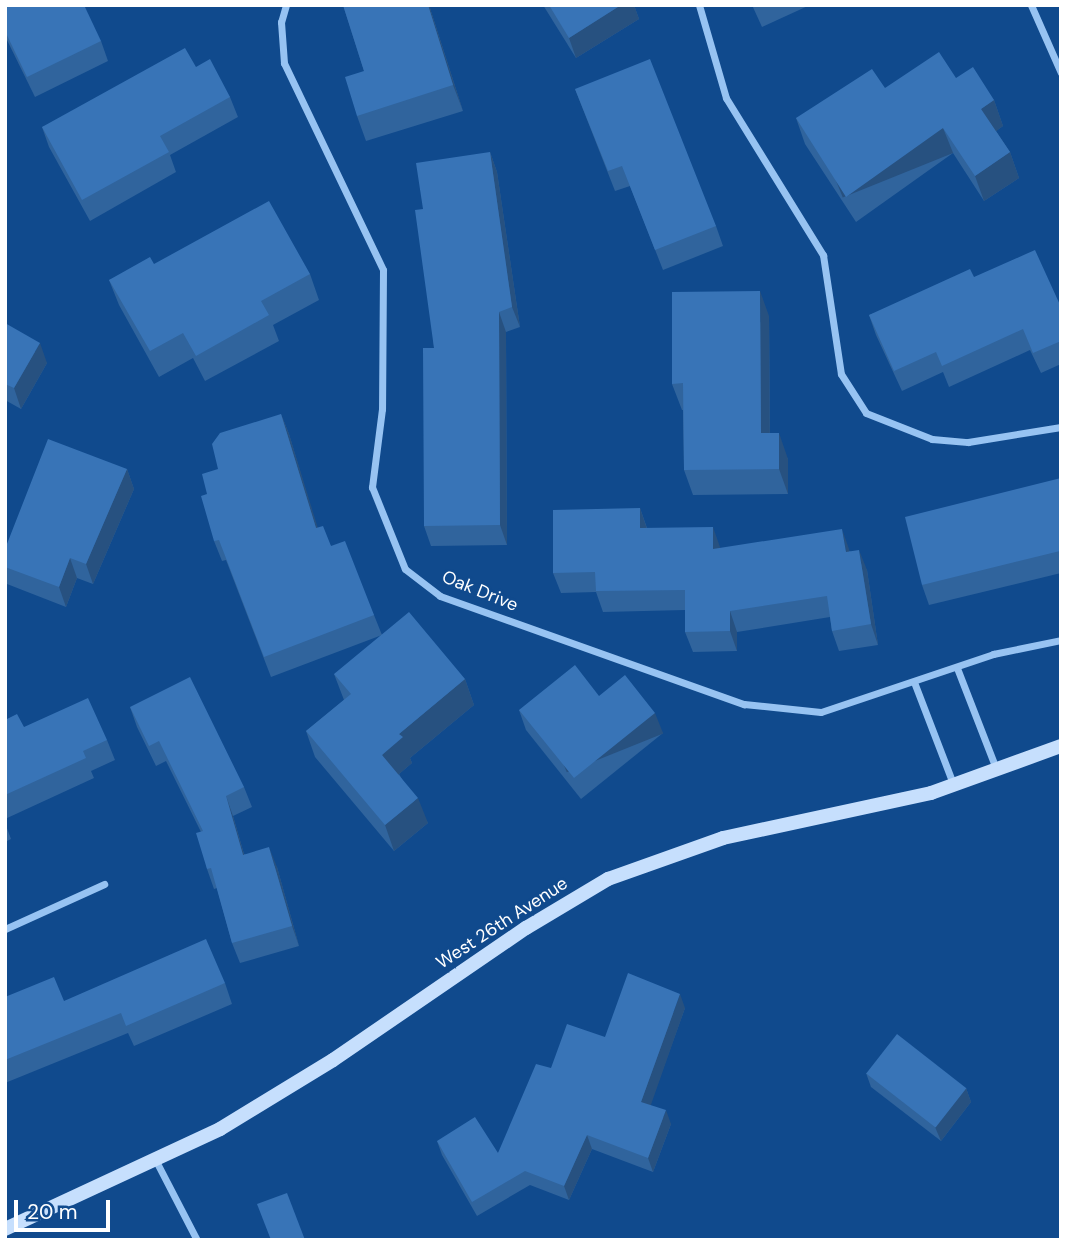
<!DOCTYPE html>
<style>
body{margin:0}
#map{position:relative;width:1066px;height:1245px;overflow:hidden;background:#104a8d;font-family:"DM Sans",sans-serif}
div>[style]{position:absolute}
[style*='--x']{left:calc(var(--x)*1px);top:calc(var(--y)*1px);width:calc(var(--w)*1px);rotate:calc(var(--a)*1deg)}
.street>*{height:7px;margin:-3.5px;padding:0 3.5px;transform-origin:3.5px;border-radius:3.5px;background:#97c3f2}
.secondary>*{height:14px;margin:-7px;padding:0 7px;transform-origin:7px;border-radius:7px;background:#c6dffd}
.wall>*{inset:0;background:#30649d}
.shaded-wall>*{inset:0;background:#275180;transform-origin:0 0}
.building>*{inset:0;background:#3874b7;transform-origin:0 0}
span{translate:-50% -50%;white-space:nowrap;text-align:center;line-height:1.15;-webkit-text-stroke:5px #104a8d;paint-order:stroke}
.street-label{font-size:18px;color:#fff}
.frame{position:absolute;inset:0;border:7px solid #fff;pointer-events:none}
.scale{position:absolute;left:14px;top:1200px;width:96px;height:32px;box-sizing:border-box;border:4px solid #fff;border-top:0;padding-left:9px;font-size:21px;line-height:24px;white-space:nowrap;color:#fff;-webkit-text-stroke:5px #104a8d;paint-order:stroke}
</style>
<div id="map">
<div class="street">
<i style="--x:286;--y:5;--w:18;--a:106"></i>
<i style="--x:281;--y:22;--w:41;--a:85.8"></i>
<i style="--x:284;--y:63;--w:229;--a:64.4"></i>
<i style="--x:383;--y:270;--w:139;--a:90.4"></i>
<i style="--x:382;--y:409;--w:79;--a:97.3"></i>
<i style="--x:372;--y:487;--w:88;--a:68.1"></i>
<i style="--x:405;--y:569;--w:44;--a:37.6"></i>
<i style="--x:440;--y:596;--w:323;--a:19.6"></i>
<i style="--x:744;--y:704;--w:77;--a:5.9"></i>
<i style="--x:821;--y:712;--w:182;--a:-18.6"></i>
<i style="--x:993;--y:654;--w:69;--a:-11.6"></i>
<i style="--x:699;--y:5;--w:97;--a:73.8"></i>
<i style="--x:726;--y:98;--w:185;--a:58.3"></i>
<i style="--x:823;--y:255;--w:120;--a:81.4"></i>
<i style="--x:841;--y:374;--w:46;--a:57.3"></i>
<i style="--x:866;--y:413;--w:71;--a:21.5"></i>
<i style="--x:932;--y:439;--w:36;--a:5"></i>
<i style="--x:968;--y:442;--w:94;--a:-9.2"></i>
<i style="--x:1031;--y:5;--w:74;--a:66.2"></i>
<i style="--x:957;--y:668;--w:110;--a:68.8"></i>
<i style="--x:914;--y:682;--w:111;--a:69"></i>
<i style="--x:5;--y:929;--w:109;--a:-24.4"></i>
<i style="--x:156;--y:1161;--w:89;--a:62.6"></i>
</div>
<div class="secondary">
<i style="--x:5;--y:1229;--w:237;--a:-24.9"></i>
<i style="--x:220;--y:1129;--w:132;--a:-31.4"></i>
<i style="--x:333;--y:1060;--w:234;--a:-34.4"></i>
<i style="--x:526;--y:928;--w:96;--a:-30.9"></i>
<i style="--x:608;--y:879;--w:122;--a:-19.6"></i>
<i style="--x:723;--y:838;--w:213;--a:-12.2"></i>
<i style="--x:931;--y:793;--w:138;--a:-19.9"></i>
</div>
<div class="wall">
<i style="clip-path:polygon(5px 5px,101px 41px,108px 61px,35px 97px,5px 36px)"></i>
<i style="clip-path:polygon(343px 5px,429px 5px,463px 111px,366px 141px,357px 116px,364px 71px)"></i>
<i style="clip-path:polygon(543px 5px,634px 5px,639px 19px,576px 58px)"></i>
<i style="clip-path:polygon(752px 5px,810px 5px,762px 27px)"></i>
<i style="clip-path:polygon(196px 67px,230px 97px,238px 117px,170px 155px,176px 172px,90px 221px,49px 147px,42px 127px)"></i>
<i style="clip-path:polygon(956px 78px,994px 100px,1003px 126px,996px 131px,1010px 152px,1019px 178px,984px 201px,953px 153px,856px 222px,805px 144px,796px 118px,885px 88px)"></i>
<i style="clip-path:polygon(575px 89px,716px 226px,723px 246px,663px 270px,630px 186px,615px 191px)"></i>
<i style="clip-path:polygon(490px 152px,497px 172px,520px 327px,506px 332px,507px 545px,431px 546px,424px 526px,434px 348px,423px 209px)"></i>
<i style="clip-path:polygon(154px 264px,310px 274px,319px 300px,273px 325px,279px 341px,205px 381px,193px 358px,159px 377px,119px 305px,109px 280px)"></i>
<i style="clip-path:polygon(974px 277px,1061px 307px,1061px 364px,1041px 373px,1030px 350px,949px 387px,943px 372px,902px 391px,876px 335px,869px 315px)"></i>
<i style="clip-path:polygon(769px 316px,770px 433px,788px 459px,788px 494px,693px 495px,684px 470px,683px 410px,682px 410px,672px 384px)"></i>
<i style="clip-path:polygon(5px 323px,47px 363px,21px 409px,5px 400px)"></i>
<i style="clip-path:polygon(281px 414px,289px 434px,317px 528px,331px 546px,374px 615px,382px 635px,271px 677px,226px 560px,222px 561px,214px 541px,218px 469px)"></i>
<i style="clip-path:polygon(127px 469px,134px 489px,93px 584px,77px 578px,66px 607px,7px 584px,5px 581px,5px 549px)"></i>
<i style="clip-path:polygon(1061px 478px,1061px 573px,929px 605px,922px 585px)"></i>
<i style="clip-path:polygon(640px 508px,647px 528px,720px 548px,850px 551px,867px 570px,878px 645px,839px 651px,832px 631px,830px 617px,737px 632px,737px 651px,693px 652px,685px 632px,685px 610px,603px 612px,596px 592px,561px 593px,553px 573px)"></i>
<i style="clip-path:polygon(334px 674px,465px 679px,474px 705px,410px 758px,412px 763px,399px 774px,428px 823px,394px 851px,315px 757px,306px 731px,344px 700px)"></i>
<i style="clip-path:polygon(599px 696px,663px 733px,581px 799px,526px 730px,519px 710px)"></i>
<i style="clip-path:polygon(130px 707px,244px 787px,252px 807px,233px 816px,244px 854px,277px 867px,299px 946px,240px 963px,232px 943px,217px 888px,214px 889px,207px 869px,201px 832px,166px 761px,156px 766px,137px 727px)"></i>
<i style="clip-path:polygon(5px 720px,24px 727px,107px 740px,115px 760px,91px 771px,94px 778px,5px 819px)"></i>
<i style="clip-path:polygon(5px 823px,11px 839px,5px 842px)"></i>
<i style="clip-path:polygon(225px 983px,232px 1004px,134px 1046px,128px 1033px,5px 1083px,5px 997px,64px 1001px)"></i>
<i style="clip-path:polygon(685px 1008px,650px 1105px,671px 1124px,653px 1172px,592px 1149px,569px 1200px,530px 1185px,477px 1216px,442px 1155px,437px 1141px,498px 1153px,551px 1068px,605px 1037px)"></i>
<i style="clip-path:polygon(866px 1073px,966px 1088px,971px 1102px,941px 1141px,871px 1087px)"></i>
</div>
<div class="shaded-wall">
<i style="clip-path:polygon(428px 5px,429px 5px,463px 111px,453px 85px)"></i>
<i style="clip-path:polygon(621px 5px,634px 5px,639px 19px,576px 58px,569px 38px)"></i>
<i style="clip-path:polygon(994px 100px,1003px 126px,991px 135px,981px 109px)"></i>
<i style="left:943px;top:128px;width:27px;height:119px;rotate:68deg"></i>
<i style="clip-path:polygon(490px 152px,497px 172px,520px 327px,512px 307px)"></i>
<i style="clip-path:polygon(1010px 152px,1019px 178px,984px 201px,975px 176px)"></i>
<i style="clip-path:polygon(760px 291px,769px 316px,770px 459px,761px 433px)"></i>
<i style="clip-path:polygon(499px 312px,506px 332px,507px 545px,500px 525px)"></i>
<i style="clip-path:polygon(40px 343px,47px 363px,21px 409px,14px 388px)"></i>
<i style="clip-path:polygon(281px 414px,289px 434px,324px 548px,316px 528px)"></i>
<i style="clip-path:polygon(779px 433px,788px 459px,788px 494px,779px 469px)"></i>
<i style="clip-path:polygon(127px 469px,134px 489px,93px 584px,86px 564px)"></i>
<i style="clip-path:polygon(640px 508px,647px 529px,640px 528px)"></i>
<i style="clip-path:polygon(713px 527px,720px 547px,720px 569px,713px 549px)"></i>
<i style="clip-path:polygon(842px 529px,849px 549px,853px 572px,846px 552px)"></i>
<i style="clip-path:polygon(859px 550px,867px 570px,878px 645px,871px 624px)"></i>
<i style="clip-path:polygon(70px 558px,77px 578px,66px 607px,59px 587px)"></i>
<i style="clip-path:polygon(730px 611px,737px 632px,737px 651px,730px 631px)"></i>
<i style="clip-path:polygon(465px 679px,474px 705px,410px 758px,412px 763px,392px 780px,382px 755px,399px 734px)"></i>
<i style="left:655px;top:713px;width:22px;height:104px;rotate:68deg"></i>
<i style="clip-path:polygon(226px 796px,233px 816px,250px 875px,243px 855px)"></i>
<i style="clip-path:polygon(418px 798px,428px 823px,394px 851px,385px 825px)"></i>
<i style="clip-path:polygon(269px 847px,277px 867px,299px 946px,292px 926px)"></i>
<i style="clip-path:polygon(680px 994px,685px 1008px,647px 1116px,641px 1102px)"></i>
<i style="clip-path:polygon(966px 1088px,971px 1102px,941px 1141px,935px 1127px)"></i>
<i style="clip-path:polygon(666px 1110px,671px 1124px,653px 1172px,648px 1158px)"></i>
<i style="clip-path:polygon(587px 1135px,592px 1149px,569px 1200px,564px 1186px)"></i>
</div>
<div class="building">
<i style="clip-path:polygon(5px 5px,84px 5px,101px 41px,27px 77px,5px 31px)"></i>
<i style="clip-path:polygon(343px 5px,428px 5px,453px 85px,357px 116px,345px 77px,364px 71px)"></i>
<i style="clip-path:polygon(549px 5px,621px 5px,569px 38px)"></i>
<i style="clip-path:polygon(185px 48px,196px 67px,210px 59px,230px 97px,160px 136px,169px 152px,82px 200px,42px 127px)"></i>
<i style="clip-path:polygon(939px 52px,956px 78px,973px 67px,994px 100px,981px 109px,1010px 152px,975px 176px,943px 128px,846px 197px,796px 118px,872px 69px,885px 88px)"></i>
<i style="clip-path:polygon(650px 59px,716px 226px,655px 250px,622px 166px,608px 171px,575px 89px)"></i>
<i style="clip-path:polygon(490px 152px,512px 307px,499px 312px,500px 525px,424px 526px,423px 348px,434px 348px,415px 210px,423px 209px,416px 163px)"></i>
<i style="clip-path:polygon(269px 201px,310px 274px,261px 301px,269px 315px,196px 356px,183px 333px,150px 351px,109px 280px,150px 257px,154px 264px)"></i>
<i style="clip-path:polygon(1035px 250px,1061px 307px,1061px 341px,1033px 353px,1023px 329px,942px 366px,936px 352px,894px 371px,869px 315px,970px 269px,974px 277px)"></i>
<i style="clip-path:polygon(760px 291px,761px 433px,779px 433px,779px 469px,684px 470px,683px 383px,672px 384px,672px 292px)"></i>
<i style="clip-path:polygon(5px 323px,40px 343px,14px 388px,5px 384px)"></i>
<i style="clip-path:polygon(281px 414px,316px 528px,323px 526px,331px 546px,345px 541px,374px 615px,264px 657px,219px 540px,214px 541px,201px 496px,207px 494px,202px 474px,218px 469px,212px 444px,220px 433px)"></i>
<i style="clip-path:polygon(48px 439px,127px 469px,86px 564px,70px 558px,59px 587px,5px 567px,5px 549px)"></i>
<i style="clip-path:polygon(1061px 478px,1061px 555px,1060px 551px,922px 585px,905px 517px)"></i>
<i style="clip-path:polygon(640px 508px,640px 528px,713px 527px,713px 549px,842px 529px,846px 552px,859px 550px,871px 624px,832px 631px,827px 596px,730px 611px,730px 631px,685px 632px,685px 590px,596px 591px,595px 572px,553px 573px,553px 510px)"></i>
<i style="clip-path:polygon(409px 612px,465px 679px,399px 734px,403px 737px,382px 755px,418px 798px,385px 825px,306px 731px,351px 694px,334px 674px)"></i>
<i style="clip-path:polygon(575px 665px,599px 696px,625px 675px,655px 713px,574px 778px,519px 710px)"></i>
<i style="clip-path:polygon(190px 677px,244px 787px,226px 796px,243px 855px,269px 847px,292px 926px,232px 943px,211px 868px,207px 869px,196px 833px,203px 831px,159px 741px,149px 746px,130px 707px)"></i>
<i style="clip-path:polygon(88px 698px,107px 740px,83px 751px,86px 758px,5px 795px,5px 720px,17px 714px,24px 727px)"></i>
<i style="clip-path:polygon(206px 939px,225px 983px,126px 1026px,121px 1013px,5px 1060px,5px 997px,54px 977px,64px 1001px)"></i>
<i style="clip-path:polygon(628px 973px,680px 994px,641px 1102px,666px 1110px,648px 1158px,587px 1135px,564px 1186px,525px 1171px,472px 1202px,437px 1141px,475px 1117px,498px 1153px,536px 1064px,551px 1068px,567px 1024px,605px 1037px)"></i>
<i style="left:897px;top:1034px;width:88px;height:50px;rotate:38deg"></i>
<i style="clip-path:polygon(287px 1193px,305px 1240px,271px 1240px,257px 1204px)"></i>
</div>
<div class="street-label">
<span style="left:480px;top:591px;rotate:22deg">Oak Drive</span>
<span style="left:502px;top:923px;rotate:-33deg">West 26th Avenue</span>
</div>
<div class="frame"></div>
<div class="scale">20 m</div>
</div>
